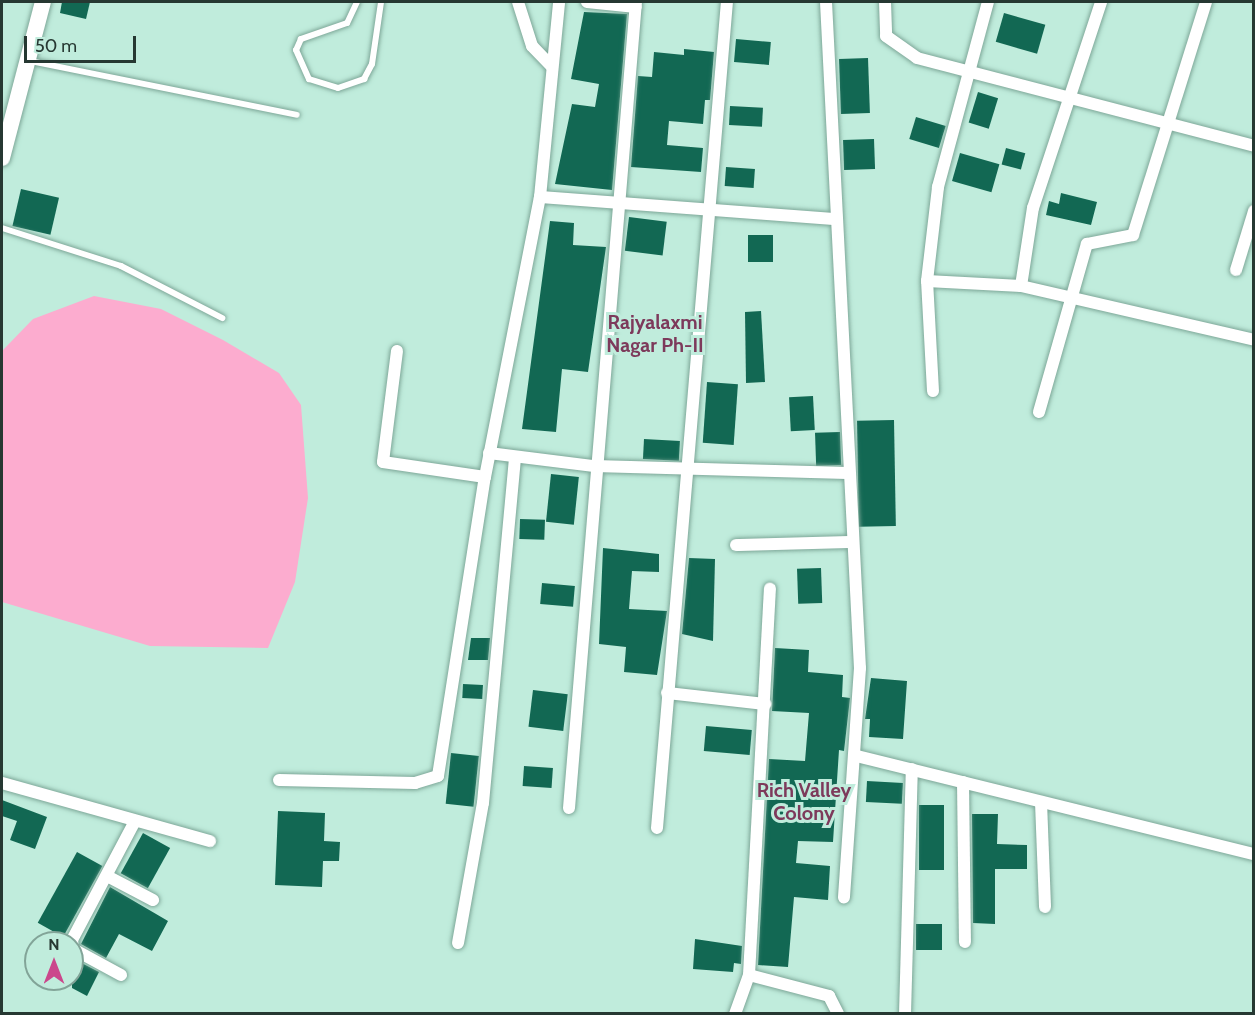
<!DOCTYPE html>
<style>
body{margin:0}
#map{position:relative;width:1255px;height:1015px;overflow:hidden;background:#c0ecdc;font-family:Cabin,sans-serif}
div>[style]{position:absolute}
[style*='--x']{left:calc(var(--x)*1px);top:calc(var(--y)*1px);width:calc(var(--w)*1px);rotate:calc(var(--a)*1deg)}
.green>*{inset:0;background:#fcaccf}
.building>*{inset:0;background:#126853;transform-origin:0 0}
.roads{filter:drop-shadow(0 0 2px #7da798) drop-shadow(0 0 2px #7da798)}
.service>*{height:6px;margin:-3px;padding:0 3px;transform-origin:3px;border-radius:3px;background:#fff}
.minor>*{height:12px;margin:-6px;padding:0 6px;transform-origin:6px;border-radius:6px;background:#fff}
.secondary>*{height:16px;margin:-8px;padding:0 8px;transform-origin:8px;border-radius:8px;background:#fff}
span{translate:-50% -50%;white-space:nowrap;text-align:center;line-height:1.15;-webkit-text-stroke:6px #c0ecdc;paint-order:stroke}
.neighbourhood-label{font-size:20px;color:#7d3a5b;font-weight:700}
.frame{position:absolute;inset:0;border:3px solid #263832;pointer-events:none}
.north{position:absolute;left:24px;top:931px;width:60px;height:60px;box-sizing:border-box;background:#c0ecdc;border:2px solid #82a498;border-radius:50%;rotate:0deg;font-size:16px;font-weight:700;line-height:24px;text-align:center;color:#263832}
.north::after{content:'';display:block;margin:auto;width:21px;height:27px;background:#cb478c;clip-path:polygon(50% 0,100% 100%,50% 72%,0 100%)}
.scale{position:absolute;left:24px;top:36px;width:112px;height:27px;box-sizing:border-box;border:3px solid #263832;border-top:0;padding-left:8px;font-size:18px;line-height:21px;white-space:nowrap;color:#263832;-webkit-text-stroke:4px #c0ecdc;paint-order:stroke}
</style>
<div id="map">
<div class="green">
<i style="clip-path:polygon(94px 296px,161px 309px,223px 340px,279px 373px,301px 405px,308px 498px,295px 582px,268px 648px,150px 646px,2px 602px,2px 351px,33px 319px)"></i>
</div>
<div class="building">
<i style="clip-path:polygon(62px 2px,90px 2px,86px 19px,60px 13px)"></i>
<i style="clip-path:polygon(584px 12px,627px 14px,612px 190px,555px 184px,572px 104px,595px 107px,599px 84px,571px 79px)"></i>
<i style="left:1004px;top:13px;width:43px;height:30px;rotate:16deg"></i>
<i style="left:736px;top:39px;width:35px;height:23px;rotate:5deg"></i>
<i style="clip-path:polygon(684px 49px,714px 52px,710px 100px,705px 100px,703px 124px,669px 121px,667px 145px,703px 148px,701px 172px,631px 167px,638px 76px,652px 77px,654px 52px,684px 55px)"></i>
<i style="left:868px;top:58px;width:55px;height:29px;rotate:88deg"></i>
<i style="left:978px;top:92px;width:21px;height:32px;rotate:17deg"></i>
<i style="left:730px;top:106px;width:33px;height:19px;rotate:3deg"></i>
<i style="left:916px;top:117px;width:31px;height:23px;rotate:17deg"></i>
<i style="left:874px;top:139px;width:30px;height:31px;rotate:88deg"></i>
<i style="left:1006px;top:148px;width:20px;height:17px;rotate:15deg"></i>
<i style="left:960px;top:153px;width:41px;height:29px;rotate:16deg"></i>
<i style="left:726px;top:167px;width:29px;height:19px;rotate:4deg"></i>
<i style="left:21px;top:189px;width:39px;height:38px;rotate:13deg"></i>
<i style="clip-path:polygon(1061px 193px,1097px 202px,1091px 225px,1046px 215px,1049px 201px,1059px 204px)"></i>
<i style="left:629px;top:217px;width:38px;height:34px;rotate:7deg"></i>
<i style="clip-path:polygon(550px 221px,574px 223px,573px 245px,606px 247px,588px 372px,562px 369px,556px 432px,522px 429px)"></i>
<i style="left:773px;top:235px;width:27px;height:25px;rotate:90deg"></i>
<i style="clip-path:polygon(761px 311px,765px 382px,746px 383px,745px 312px)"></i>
<i style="left:707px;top:382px;width:31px;height:61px;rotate:4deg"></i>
<i style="left:813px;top:396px;width:34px;height:24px;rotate:87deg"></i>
<i style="left:894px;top:420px;width:106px;height:37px;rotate:89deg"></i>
<i style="left:840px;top:432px;width:33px;height:25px;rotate:88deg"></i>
<i style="left:644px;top:439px;width:36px;height:20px;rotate:3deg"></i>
<i style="left:551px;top:474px;width:28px;height:48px;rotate:6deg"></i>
<i style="left:520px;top:519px;width:25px;height:20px;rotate:2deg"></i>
<i style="clip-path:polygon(603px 548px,659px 554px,659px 572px,632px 571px,629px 609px,667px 611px,657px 675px,624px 672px,626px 647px,599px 644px)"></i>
<i style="clip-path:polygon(689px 558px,715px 559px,713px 641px,682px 634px)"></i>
<i style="left:821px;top:568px;width:35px;height:24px;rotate:88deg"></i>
<i style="left:542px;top:583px;width:33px;height:21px;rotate:5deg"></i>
<i style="clip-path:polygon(471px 638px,490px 638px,488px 660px,468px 660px)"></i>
<i style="clip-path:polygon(775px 648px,809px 650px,808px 672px,843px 675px,842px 697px,850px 698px,844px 751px,839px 750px,833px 842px,798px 841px,796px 863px,830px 866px,828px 900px,794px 897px,788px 967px,758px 965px,769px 759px,805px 761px,809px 713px,772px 711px)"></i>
<i style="clip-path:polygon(871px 678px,907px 681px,903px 739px,869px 737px,870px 719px,865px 719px)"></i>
<i style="left:463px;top:684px;width:20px;height:14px;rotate:3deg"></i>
<i style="left:533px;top:690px;width:35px;height:37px;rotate:7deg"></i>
<i style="left:706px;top:726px;width:46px;height:25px;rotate:5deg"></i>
<i style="left:451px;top:753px;width:28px;height:51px;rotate:6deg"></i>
<i style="left:524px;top:766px;width:29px;height:20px;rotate:4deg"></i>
<i style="left:867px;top:781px;width:36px;height:21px;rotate:3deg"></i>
<i style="clip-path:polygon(2px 800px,47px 817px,35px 849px,10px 840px,17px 821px,2px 816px)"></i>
<i style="left:919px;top:805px;width:25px;height:65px"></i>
<i style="clip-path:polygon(278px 811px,325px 813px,324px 841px,340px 842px,339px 861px,323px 861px,322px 887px,275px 885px)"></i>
<i style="clip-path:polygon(972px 814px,998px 814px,997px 844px,1027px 845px,1027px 869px,995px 869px,995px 924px,973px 923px)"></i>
<i style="left:143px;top:833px;width:31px;height:46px;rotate:29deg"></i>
<i style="left:77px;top:852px;width:29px;height:81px;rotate:29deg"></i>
<i style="clip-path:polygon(110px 887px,168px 921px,152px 951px,119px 934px,106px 958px,81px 944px)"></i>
<i style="left:916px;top:924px;width:26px;height:26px"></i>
<i style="clip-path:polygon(695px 939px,742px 946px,741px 964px,734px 963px,733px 972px,693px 969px)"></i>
<i style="clip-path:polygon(72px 958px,99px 972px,87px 996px,72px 988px)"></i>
</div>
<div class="roads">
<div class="service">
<i style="--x:357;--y:2;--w:23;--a:115"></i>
<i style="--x:347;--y:23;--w:49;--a:160.8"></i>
<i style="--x:301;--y:39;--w:12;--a:114"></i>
<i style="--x:296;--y:50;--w:32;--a:66"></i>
<i style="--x:309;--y:79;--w:30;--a:17"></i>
<i style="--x:338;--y:88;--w:28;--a:-19"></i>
<i style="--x:364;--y:79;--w:17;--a:-62"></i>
<i style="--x:372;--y:64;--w:63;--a:-81.7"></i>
<i style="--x:30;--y:61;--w:272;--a:11.4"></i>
<i style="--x:2;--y:228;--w:125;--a:17.7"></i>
<i style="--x:121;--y:266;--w:114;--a:27.2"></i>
</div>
<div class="minor">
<i style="--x:518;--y:2;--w:46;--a:72.3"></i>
<i style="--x:532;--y:46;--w:29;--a:46"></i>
<i style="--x:587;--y:2;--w:49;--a:5.8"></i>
<i style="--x:826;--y:2;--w:667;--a:87.08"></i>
<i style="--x:860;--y:668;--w:230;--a:94"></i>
<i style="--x:885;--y:2;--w:34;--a:88"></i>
<i style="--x:886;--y:36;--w:38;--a:35"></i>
<i style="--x:917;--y:58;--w:348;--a:14.6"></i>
<i style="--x:540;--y:197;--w:295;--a:4.3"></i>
<i style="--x:1236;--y:270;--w:62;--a:-73"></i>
<i style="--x:927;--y:281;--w:94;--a:3"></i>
<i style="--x:1021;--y:286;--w:239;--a:13"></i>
<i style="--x:1021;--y:286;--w:79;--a:-81.3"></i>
<i style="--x:1033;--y:208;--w:217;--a:-71.7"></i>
<i style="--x:397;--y:351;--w:112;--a:97.2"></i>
<i style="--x:383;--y:462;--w:103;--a:8.4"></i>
<i style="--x:933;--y:391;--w:110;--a:-93.1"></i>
<i style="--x:927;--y:281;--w:95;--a:-83.3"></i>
<i style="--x:938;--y:187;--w:192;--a:-74.9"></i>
<i style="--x:1039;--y:412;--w:175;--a:-74.1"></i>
<i style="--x:1087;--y:244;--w:47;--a:-11.1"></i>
<i style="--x:1133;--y:235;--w:244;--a:-72.6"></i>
<i style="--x:489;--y:453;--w:106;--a:7.1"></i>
<i style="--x:594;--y:466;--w:253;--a:1.6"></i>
<i style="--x:736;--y:545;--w:116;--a:-1.5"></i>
<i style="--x:667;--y:693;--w:99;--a:6.4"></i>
<i style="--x:857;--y:756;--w:409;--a:13.9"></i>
<i style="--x:279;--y:780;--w:136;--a:1.3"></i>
<i style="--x:415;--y:783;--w:24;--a:-17"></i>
<i style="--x:438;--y:776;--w:303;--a:-81.1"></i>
<i style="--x:485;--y:477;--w:285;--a:-78.9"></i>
<i style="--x:540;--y:197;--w:196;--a:-84.4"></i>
<i style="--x:963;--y:782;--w:160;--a:89.3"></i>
<i style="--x:2;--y:783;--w:216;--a:15.6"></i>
<i style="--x:1041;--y:802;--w:105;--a:87.8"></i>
<i style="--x:569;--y:808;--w:809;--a:-85.25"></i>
<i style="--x:657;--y:828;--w:829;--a:-85.16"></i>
<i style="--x:107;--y:876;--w:52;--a:27.6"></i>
<i style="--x:458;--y:943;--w:142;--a:-79.9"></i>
<i style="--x:483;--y:803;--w:347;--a:-84.7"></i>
<i style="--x:121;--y:975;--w:55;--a:-151.6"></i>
<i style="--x:73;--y:949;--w:9;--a:-96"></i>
<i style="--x:72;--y:940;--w:135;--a:-62.1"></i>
<i style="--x:749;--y:975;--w:83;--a:14.7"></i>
<i style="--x:829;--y:996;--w:20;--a:63"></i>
<i style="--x:735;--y:1014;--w:41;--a:-70.3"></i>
<i style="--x:749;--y:975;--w:387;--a:-86.9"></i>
<i style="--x:905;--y:1014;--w:245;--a:-88.4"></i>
</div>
<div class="secondary">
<i style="--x:2;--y:158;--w:161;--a:-75.3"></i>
</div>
</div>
<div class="neighbourhood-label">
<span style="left:655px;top:334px">Rajyalaxmi<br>Nagar Ph-II</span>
<span style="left:804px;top:802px">Rich Valley<br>Colony</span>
</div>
<div class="frame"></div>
<div class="north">N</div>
<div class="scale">50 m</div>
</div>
